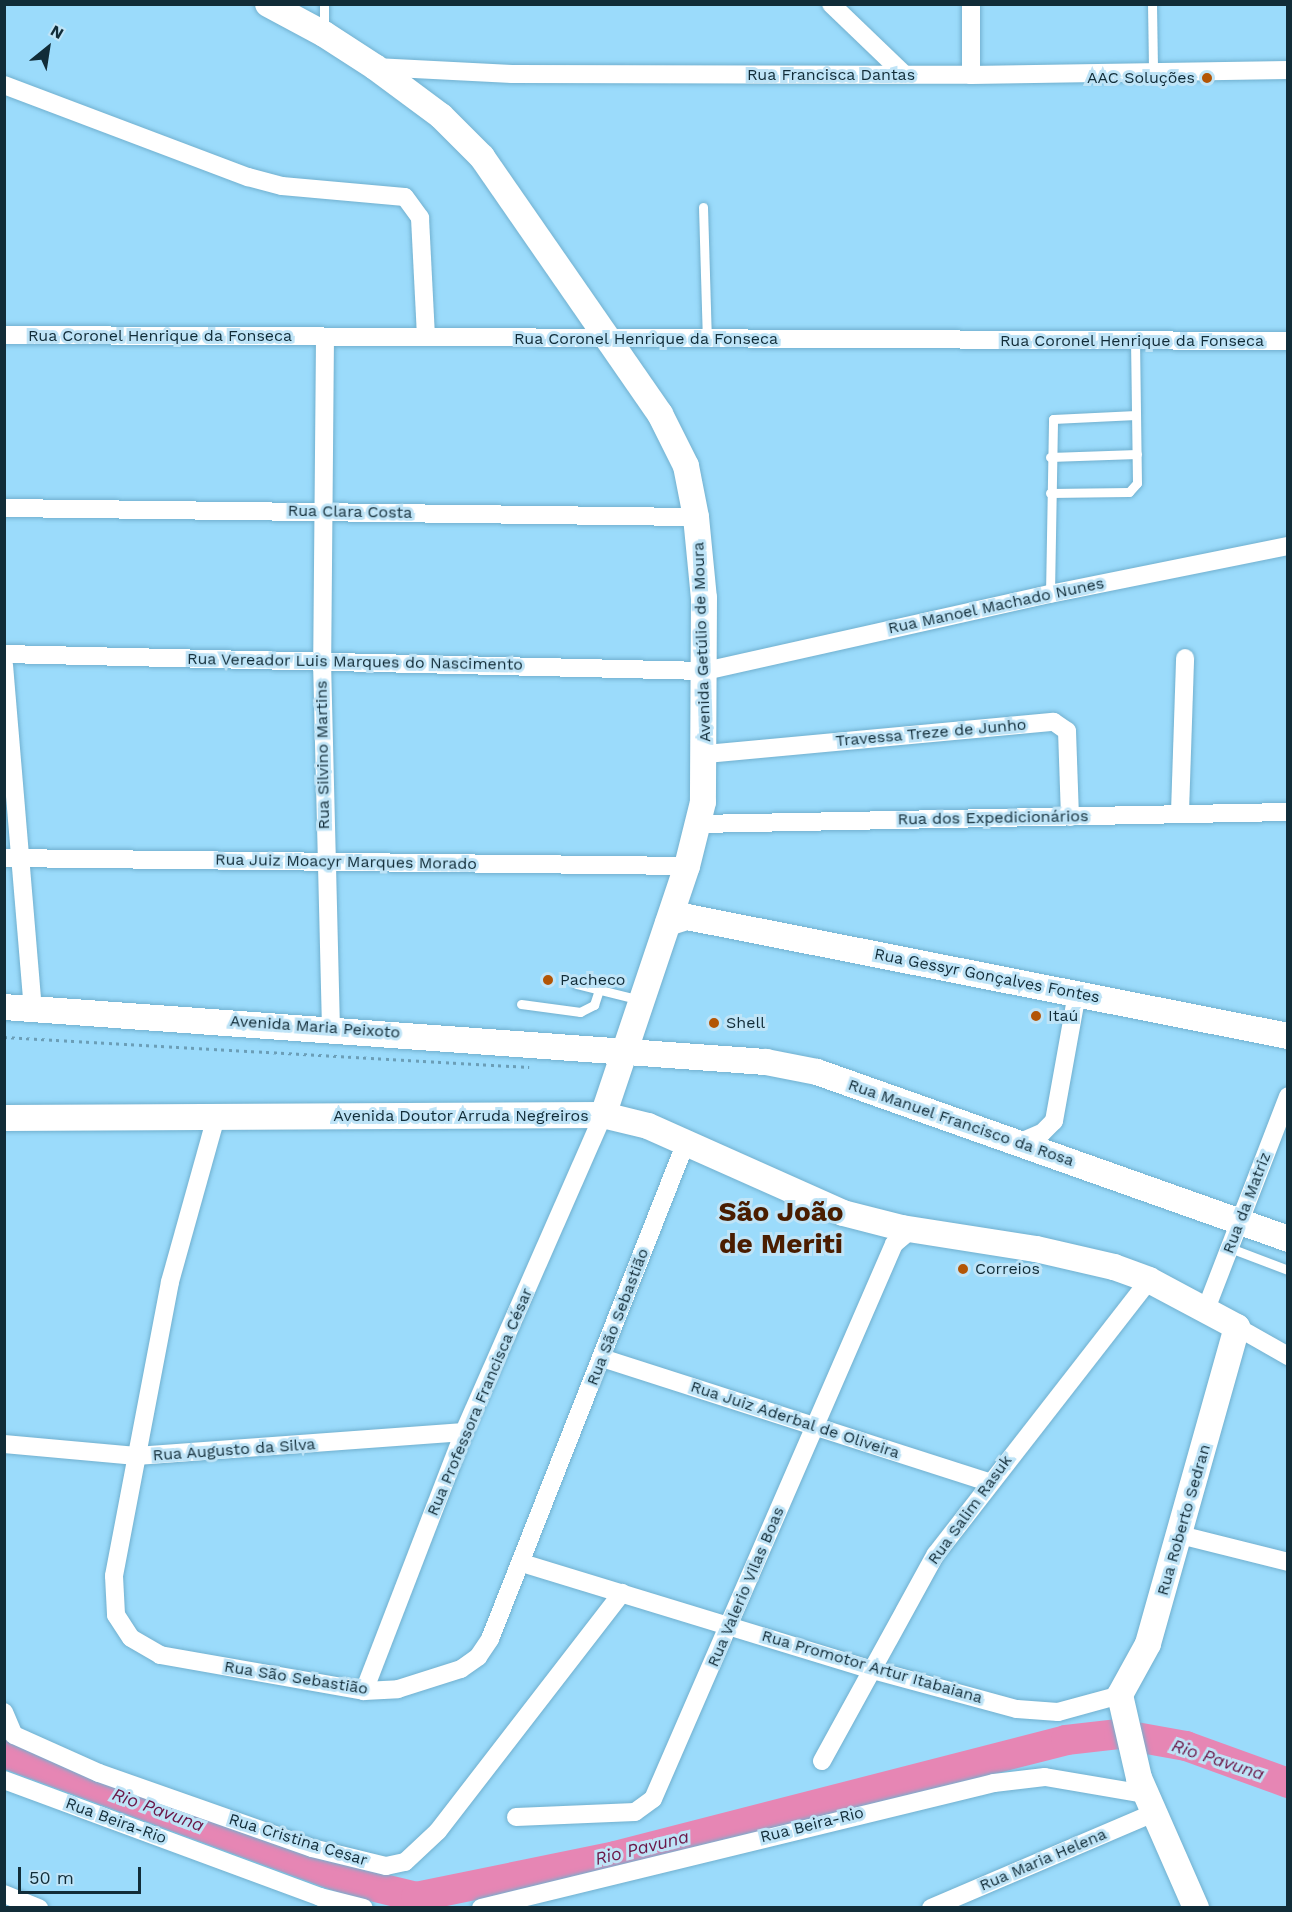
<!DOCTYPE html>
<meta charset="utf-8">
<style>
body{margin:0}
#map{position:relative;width:1292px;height:1912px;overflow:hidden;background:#9bdbfb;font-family:"Work Sans",sans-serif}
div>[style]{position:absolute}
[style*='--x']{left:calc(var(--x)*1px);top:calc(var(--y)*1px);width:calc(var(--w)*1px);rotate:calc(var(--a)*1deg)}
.river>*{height:30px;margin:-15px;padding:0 15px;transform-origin:15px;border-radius:15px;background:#e686b4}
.path>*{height:3px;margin-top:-1.5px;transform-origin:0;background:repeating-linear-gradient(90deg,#6b9eb7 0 3px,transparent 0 7.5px)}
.roads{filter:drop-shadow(0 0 2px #71b0cf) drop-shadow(0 0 2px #71b0cf)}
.lane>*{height:9px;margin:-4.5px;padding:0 4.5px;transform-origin:4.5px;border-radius:4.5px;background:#fff}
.street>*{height:18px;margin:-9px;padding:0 9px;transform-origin:9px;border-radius:9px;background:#fff}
.secondary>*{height:26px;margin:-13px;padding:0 13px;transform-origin:13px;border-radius:13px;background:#fff}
.dots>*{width:16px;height:16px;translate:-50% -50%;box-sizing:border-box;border:3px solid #bfe4f7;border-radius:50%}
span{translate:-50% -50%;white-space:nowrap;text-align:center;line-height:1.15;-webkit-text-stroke:6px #bfe4f7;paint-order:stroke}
.street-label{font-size:16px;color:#112c38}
.poi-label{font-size:16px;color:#112c38}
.right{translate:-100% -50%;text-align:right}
.left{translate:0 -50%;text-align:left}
.water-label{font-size:18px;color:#6b1647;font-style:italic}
.town-label{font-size:28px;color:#4a1d00;font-weight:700}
.frame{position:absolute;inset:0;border:6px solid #112c38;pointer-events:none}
.north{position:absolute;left:18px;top:18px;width:60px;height:60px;-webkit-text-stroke:4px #bfe4f7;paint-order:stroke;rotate:30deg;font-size:16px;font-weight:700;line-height:24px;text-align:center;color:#112c38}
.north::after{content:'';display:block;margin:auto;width:21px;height:27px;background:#112c38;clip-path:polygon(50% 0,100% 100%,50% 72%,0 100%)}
.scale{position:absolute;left:18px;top:1867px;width:123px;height:27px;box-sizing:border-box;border:3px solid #112c38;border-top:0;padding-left:8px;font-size:18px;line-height:21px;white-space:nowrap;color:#112c38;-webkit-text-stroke:4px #bfe4f7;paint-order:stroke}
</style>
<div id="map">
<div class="river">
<i style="--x:4;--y:1753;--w:366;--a:20.3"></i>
<i style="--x:347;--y:1880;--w:71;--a:13.8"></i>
<i style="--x:416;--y:1897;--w:203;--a:-11.6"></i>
<i style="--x:615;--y:1856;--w:466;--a:-14.4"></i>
<i style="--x:1066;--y:1740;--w:53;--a:-6.5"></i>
<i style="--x:1119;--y:1734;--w:68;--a:10.2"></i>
<i style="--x:1186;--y:1746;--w:109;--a:19.9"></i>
</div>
<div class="path">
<i style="--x:4;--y:1037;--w:526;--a:3.27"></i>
</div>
<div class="roads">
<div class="lane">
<i style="--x:324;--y:4;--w:27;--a:90"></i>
<i style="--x:1152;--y:4;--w:66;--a:89.1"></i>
<i style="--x:703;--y:207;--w:132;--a:88.3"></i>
<i style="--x:1050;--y:457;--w:87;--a:-2"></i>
<i style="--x:1050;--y:493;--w:79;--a:-0.7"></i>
<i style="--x:1129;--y:492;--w:12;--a:-48"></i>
<i style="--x:1137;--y:483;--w:142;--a:-90.8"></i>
<i style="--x:1050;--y:594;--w:175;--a:-89"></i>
<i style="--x:1053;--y:419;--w:83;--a:-2.8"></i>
<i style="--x:576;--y:984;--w:66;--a:14"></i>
<i style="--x:521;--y:1004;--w:60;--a:7.7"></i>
<i style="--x:580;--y:1012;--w:16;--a:-27"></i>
<i style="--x:594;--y:1005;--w:16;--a:-72"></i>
<i style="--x:1230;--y:1248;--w:62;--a:20.8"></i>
</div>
<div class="street">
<i style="--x:831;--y:4;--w:101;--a:43.8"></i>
<i style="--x:375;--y:67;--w:137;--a:2.9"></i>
<i style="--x:512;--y:74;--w:459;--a:0.1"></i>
<i style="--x:971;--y:75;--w:317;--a:-0.9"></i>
<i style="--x:971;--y:75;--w:71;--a:-90"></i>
<i style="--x:4;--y:85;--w:261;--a:20.7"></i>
<i style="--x:248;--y:177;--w:35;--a:15"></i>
<i style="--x:282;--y:186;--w:123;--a:5.1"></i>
<i style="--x:405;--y:197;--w:26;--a:54"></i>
<i style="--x:420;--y:218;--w:119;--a:87.1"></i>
<i style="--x:4;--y:335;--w:1284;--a:0.27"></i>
<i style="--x:325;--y:337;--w:324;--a:90.5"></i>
<i style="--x:322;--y:661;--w:367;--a:88.6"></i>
<i style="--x:4;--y:508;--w:692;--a:0.75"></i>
<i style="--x:4;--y:654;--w:701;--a:1.39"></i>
<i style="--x:705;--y:671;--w:353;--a:-12.6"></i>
<i style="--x:1050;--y:594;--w:243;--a:-11.4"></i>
<i style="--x:4;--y:665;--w:345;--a:85.2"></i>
<i style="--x:706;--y:754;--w:349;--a:-5.3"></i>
<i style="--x:1054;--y:722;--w:16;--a:35"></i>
<i style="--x:1067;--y:731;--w:86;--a:88"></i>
<i style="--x:1180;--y:812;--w:154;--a:-88.1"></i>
<i style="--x:699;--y:824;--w:589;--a:-1.17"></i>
<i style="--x:4;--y:858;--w:683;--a:0.67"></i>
<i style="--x:216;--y:1117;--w:171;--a:105.6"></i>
<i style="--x:170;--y:1282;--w:299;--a:100.8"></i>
<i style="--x:114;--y:1576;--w:39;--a:87"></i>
<i style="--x:116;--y:1615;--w:27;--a:57"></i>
<i style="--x:131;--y:1638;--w:34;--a:30"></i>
<i style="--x:160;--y:1655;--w:207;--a:10"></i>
<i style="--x:364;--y:1691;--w:34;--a:-3"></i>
<i style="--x:398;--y:1689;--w:66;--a:-17.6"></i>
<i style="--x:461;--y:1669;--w:21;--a:-35"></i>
<i style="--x:478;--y:1657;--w:22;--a:-56"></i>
<i style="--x:490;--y:1639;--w:534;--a:-68.48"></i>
<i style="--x:1018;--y:1143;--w:26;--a:-23"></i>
<i style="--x:1042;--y:1133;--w:17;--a:-45"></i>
<i style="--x:1054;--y:1121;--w:130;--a:-79.8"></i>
<i style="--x:1206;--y:1309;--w:228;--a:-68.9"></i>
<i style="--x:1237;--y:1327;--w:59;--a:29.6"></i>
<i style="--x:602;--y:1358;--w:406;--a:17.8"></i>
<i style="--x:4;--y:1444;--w:133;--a:5.2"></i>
<i style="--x:136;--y:1456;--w:329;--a:-4.2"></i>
<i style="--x:1180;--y:1535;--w:111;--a:14"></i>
<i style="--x:522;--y:1563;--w:367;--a:17"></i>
<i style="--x:873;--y:1670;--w:149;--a:15.2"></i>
<i style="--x:1017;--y:1709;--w:41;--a:4.2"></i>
<i style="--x:1058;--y:1712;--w:64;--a:-15.3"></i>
<i style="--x:364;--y:1691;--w:278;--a:-68.9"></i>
<i style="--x:464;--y:1432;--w:346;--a:-66.3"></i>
<i style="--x:4;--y:1712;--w:25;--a:67"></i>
<i style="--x:14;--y:1735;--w:93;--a:24.1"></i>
<i style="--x:99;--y:1773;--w:226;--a:19.4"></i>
<i style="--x:312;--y:1848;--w:76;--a:13.7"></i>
<i style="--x:386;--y:1866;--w:19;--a:-12"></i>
<i style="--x:405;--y:1862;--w:45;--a:-43.2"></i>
<i style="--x:438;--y:1831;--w:301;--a:-52.3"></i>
<i style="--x:822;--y:1761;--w:236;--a:-61.2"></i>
<i style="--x:936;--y:1554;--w:347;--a:-52.1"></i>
<i style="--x:4;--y:1780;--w:337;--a:20.3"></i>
<i style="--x:320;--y:1897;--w:45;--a:14"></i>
<i style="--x:516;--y:1817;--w:119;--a:-2.4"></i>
<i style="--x:635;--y:1812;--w:22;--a:-36"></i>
<i style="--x:653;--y:1799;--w:605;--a:-66.53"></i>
<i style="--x:894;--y:1244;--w:23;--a:-40"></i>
<i style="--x:4;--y:1894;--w:38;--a:22"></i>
<i style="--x:481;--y:1908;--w:528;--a:-13.69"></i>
<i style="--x:994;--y:1783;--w:51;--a:-6.7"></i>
<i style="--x:1045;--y:1777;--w:102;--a:9.6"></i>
<i style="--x:931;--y:1908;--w:242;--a:-23.1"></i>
</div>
<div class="secondary">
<i style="--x:268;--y:4;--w:64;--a:28.2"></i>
<i style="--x:324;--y:34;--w:61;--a:32.9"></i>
<i style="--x:375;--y:67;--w:82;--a:36.6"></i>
<i style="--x:441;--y:116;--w:58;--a:45"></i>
<i style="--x:482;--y:157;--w:313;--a:55.3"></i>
<i style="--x:660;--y:414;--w:58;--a:63.4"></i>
<i style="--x:686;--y:466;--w:52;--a:78.9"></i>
<i style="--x:696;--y:517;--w:81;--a:84.4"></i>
<i style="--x:704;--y:598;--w:204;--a:90.3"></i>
<i style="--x:703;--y:802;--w:66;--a:104"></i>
<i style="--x:687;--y:866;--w:263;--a:108.6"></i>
<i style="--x:668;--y:923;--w:20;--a:-18"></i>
<i style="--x:687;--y:917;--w:613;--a:11.2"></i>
<i style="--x:4;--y:1007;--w:764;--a:4.13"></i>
<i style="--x:766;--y:1062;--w:52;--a:11.1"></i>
<i style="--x:817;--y:1072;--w:500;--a:19.5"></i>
<i style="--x:4;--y:1118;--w:599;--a:-0.29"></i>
<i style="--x:603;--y:1115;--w:46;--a:13.7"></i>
<i style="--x:648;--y:1126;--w:214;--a:24"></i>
<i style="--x:843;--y:1213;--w:61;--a:14.3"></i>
<i style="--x:902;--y:1228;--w:136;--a:8.9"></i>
<i style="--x:1036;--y:1249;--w:80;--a:13"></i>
<i style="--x:1114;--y:1267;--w:37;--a:20"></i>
<i style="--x:1149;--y:1280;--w:100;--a:28.1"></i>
<i style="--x:1237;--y:1327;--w:329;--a:105.7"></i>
<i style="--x:1148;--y:1644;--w:58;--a:118.8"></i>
<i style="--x:1120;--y:1695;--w:85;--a:77.1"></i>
<i style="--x:1139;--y:1778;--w:142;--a:66.3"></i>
</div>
</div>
<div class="dots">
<i style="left:1207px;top:78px;background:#b35505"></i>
<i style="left:548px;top:980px;background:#b35505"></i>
<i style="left:1036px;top:1016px;background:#b35505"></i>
<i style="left:714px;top:1023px;background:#b35505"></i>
<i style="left:963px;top:1269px;background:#b35505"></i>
</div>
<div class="street-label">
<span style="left:831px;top:75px">Rua Francisca Dantas</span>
<span style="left:160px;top:336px">Rua Coronel Henrique da Fonseca</span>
<span style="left:646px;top:339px">Rua Coronel Henrique da Fonseca</span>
<span style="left:1132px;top:341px">Rua Coronel Henrique da Fonseca</span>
<span style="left:350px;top:512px;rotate:1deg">Rua Clara Costa</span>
<span style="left:996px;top:606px;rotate:-12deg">Rua Manoel Machado Nunes</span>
<span style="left:702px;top:642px;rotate:-92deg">Avenida Getúlio de Moura</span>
<span style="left:355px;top:662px;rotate:1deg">Rua Vereador Luis Marques do Nascimento</span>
<span style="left:931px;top:733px;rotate:-5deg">Travessa Treze de Junho</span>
<span style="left:323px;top:755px;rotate:-91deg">Rua Silvino Martins</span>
<span style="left:993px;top:818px;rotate:-1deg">Rua dos Expedicionários</span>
<span style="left:346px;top:862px;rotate:1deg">Rua Juiz Moacyr Marques Morado</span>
<span style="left:987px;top:976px;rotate:11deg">Rua Gessyr Gonçalves Fontes</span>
<span style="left:315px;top:1027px;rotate:4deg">Avenida Maria Peixoto</span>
<span style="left:461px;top:1116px">Avenida Doutor Arruda Negreiros</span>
<span style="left:961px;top:1123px;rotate:19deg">Rua Manuel Francisco da Rosa</span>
<span style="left:1247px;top:1203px;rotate:-69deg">Rua da Matriz</span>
<span style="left:618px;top:1317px;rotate:-69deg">Rua São Sebastião</span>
<span style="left:480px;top:1402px;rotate:-67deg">Rua Professora Francisca César</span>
<span style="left:795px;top:1420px;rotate:18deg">Rua Juiz Aderbal de Oliveira</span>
<span style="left:234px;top:1450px;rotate:-4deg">Rua Augusto da Silva</span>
<span style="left:970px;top:1510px;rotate:-54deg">Rua Salim Rasuk</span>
<span style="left:1184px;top:1520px;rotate:-74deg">Rua Roberto Sedran</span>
<span style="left:746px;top:1587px;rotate:-67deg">Rua Valerio Vilas Boas</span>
<span style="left:872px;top:1667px;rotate:16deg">Rua Promotor Artur Itabaiana</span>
<span style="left:296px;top:1678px;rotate:9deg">Rua São Sebastião</span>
<span style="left:116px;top:1821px;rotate:20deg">Rua Beira-Rio</span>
<span style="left:812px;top:1825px;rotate:-14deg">Rua Beira-Rio</span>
<span style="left:298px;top:1840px;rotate:17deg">Rua Cristina Cesar</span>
<span style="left:1043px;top:1860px;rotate:-23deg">Rua Maria Helena</span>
</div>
<div class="poi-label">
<span class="right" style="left:1195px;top:78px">AAC Soluções</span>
<span class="left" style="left:560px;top:980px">Pacheco</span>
<span class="left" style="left:1048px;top:1016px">Itaú</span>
<span class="left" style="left:726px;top:1023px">Shell</span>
<span class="left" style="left:975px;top:1269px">Correios</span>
</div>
<div class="water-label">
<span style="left:1218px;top:1760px;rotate:18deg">Rio Pavuna</span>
<span style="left:158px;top:1810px;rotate:20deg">Rio Pavuna</span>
<span style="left:642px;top:1848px;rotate:-14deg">Rio Pavuna</span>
</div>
<div class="town-label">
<span style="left:781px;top:1228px">São João<br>de Meriti</span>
</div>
<div class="frame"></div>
<div class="north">N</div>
<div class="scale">50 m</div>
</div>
